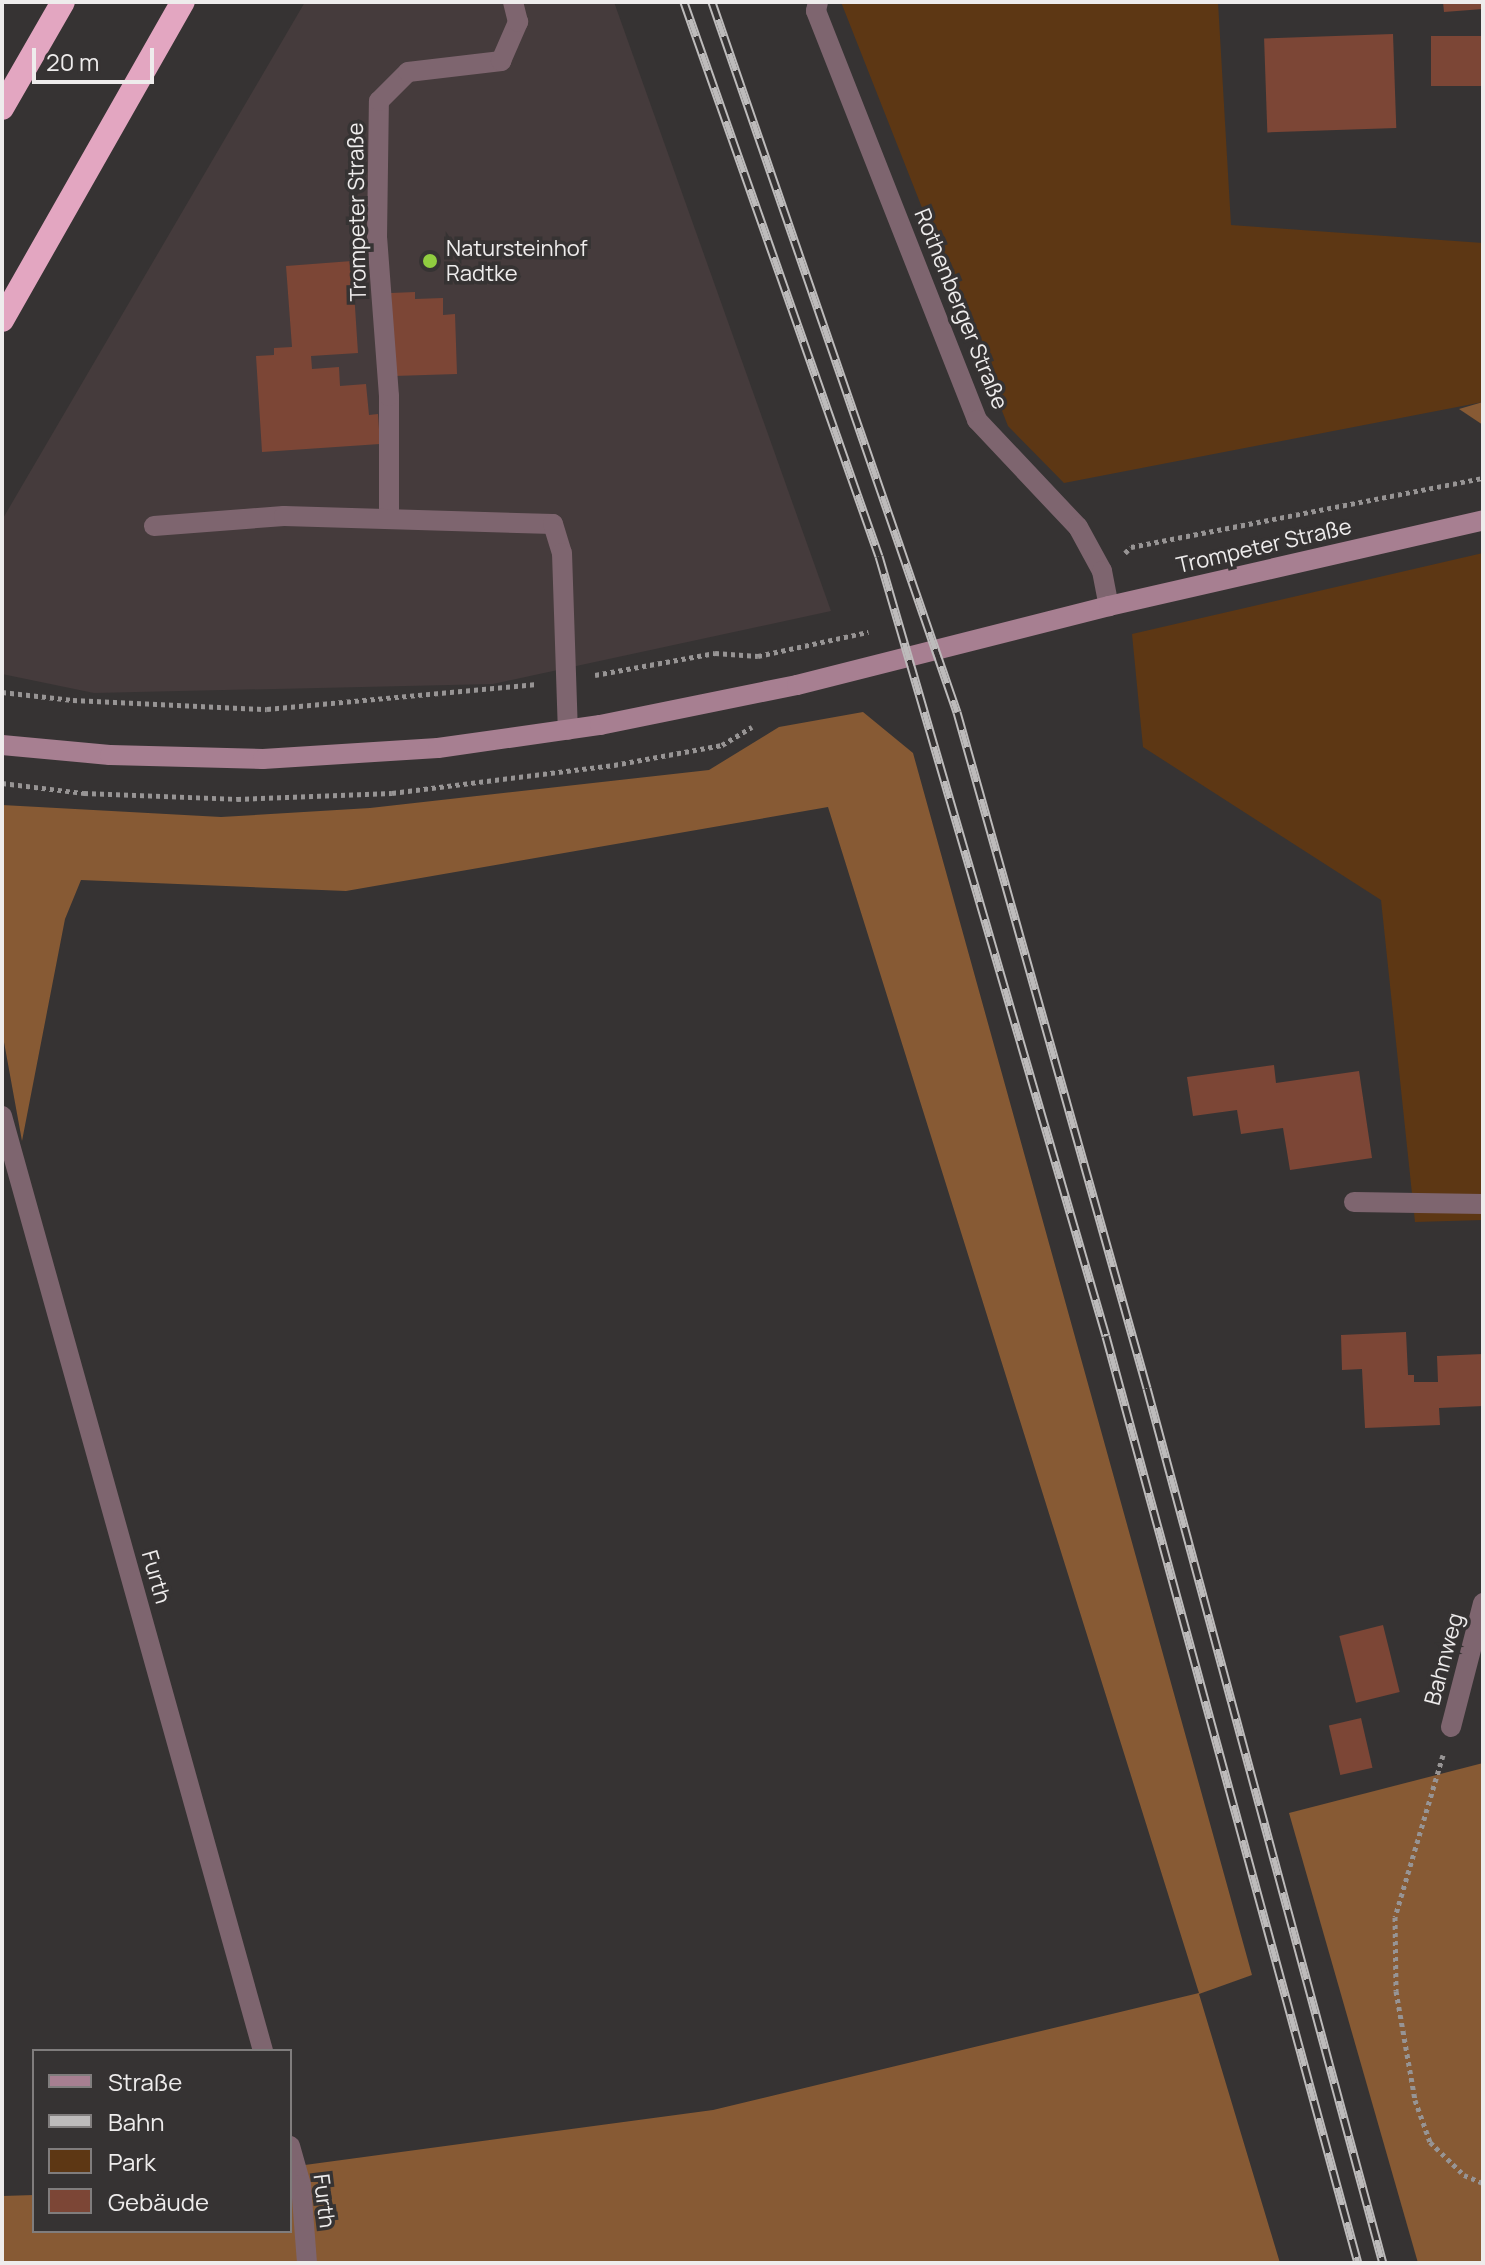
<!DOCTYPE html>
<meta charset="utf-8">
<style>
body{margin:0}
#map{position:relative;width:1485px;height:2265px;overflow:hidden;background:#363333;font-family:Manrope,sans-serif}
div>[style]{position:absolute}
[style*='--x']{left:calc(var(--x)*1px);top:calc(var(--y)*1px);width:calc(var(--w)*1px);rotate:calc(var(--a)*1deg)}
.built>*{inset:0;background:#453b3c}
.green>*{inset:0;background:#5d3714}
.forest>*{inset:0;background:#875a34}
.building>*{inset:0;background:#7c4636;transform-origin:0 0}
.path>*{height:5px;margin-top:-2.5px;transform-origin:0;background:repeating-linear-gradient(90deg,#979494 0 4px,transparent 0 8px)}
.lane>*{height:20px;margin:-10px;padding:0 10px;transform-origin:10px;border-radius:10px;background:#7e656f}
.street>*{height:20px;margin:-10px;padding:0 10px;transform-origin:10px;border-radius:10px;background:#7e656f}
.secondary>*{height:20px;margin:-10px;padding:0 10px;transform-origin:10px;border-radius:10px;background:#a77f91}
.highway>*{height:24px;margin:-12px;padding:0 12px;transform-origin:12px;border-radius:12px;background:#e3a6c1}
.rail>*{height:9px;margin-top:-4.5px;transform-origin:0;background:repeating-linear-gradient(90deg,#363333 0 18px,#bdbbbb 0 36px);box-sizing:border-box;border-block:2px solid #bdbbbb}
.dots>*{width:22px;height:22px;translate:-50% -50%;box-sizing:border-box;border:4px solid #363333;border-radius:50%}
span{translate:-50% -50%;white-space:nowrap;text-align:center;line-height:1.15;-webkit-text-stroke:7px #363333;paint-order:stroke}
.street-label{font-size:22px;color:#eeecec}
.poi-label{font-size:22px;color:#eeecec}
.left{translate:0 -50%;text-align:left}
.frame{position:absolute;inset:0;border:4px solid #eeecec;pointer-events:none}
.legend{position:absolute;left:32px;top:2049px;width:260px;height:184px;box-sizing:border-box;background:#363333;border:2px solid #807d7d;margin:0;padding:10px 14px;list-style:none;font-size:24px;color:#eeecec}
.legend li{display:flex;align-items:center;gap:16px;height:40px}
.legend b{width:40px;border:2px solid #807d7d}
.scale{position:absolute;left:32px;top:48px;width:122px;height:36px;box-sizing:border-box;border:4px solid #eeecec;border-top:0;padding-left:10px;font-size:24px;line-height:28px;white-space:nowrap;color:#eeecec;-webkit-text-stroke:6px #363333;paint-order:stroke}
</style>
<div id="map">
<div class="built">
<i style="clip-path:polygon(305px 2px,614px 2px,831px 611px,493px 684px,94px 693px,2px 674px,2px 520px)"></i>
</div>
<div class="green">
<i style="clip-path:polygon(841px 2px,1218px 2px,1231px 225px,1483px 243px,1483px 402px,1064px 483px,1008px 426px)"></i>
<i style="clip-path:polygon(1483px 553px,1483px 1220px,1415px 1222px,1381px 900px,1143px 747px,1132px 634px)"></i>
</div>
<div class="forest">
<i style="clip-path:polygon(1483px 402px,1483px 425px,1459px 409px)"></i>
<i style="clip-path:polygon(863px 712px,913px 753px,1252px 1975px,1199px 1994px,1280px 2263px,2px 2263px,2px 2196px,34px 2195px,34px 2231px,290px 2231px,290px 2167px,713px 2110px,1199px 1993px,828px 807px,346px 891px,81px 880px,65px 919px,22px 1141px,2px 1031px,2px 805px,221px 817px,370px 808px,709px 770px,779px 727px)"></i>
<i style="clip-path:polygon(1483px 1763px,1483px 2263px,1418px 2263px,1289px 1813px)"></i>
</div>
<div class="building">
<i style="clip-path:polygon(1443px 2px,1483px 2px,1483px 9px,1444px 12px)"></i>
<i style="left:1393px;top:34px;width:94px;height:129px;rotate:88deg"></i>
<i style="left:1483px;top:36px;width:50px;height:52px;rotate:90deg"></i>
<i style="clip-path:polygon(352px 261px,358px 353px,311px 356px,312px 369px,339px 367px,340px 386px,366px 384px,369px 415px,378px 414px,380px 444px,262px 452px,256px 356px,274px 355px,274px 348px,292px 347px,286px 266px)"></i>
<i style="clip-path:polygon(415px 292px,415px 299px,443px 298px,443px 315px,455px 314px,457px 374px,394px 376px,391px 293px)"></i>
<i style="clip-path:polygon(1274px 1065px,1276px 1083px,1359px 1071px,1372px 1158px,1290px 1170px,1283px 1128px,1241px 1134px,1237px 1110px,1193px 1116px,1187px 1077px)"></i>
<i style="clip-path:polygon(1406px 1332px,1408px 1375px,1414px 1375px,1414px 1382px,1438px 1382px,1437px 1356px,1483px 1354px,1483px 1406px,1439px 1408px,1440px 1425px,1365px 1428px,1362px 1369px,1342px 1370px,1341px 1335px)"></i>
<i style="left:1383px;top:1625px;width:69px;height:45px;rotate:76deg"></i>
<i style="left:1361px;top:1718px;width:51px;height:33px;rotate:77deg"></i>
</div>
<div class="path">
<i style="--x:1125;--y:553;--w:8;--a:-45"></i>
<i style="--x:1131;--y:547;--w:359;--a:-11.1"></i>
<i style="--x:595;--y:675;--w:122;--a:-10.4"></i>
<i style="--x:715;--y:653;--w:43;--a:4"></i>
<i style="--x:758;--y:656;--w:113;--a:-12.3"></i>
<i style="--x:2;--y:692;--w:71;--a:6.4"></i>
<i style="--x:73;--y:700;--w:194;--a:2.7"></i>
<i style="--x:267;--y:709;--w:271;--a:-5.3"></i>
<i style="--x:2;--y:783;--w:83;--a:7"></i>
<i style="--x:84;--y:793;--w:153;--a:2.2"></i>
<i style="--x:237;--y:799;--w:155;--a:-2.2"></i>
<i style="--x:392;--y:793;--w:224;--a:-7.2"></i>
<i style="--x:614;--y:765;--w:110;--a:-10.5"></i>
<i style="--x:722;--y:745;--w:35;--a:-31"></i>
<i style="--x:1443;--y:1755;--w:169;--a:106.5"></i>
<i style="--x:1395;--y:1917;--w:74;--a:89.2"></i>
<i style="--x:1396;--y:1991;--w:111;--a:80.1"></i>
<i style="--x:1415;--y:2100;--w:45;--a:70.3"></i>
<i style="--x:1430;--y:2142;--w:47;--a:44.1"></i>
<i style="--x:1464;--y:2175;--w:21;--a:23"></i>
</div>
<div class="lane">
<i style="--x:818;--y:2;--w:9;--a:103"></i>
<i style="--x:816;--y:11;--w:440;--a:68.5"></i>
<i style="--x:977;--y:420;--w:147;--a:46.7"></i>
<i style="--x:1078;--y:527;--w:50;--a:61.4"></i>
<i style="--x:1102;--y:571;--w:36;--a:79"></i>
<i style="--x:389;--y:519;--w:123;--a:-90"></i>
<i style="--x:389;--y:396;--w:158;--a:-94.3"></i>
<i style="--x:377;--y:238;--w:137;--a:-89.2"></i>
<i style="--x:379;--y:101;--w:41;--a:-45"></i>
<i style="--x:408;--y:72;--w:94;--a:-6.7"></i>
<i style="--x:501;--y:61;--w:43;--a:-66.4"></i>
<i style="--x:518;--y:22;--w:21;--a:-104"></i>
<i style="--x:154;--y:526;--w:130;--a:-4.4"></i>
<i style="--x:284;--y:516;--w:269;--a:1.7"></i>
<i style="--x:553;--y:524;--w:30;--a:73"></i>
<i style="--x:562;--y:553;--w:177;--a:88.1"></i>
<i style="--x:1354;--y:1202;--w:129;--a:0.9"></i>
<i style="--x:1451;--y:1727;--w:128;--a:-75.5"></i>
</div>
<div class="street">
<i style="--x:2;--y:1116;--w:971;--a:74.4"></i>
<i style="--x:290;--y:2146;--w:41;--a:74.2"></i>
<i style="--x:301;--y:2185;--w:78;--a:85.6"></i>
</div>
<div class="secondary">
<i style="--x:2;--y:745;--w:108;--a:5.3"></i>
<i style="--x:110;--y:755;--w:153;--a:1.5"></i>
<i style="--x:263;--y:759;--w:175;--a:-3.6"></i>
<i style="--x:438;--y:748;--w:164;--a:-8.1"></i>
<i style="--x:600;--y:725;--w:201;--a:-11.5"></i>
<i style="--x:797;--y:685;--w:322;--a:-14.2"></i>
<i style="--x:1109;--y:606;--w:384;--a:-12.9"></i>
</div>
<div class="highway">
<i style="--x:2;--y:108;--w:122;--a:-60.1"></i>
<i style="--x:2;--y:320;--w:366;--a:-60.4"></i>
</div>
<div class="rail">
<i style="--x:684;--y:2;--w:587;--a:70.61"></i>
<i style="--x:879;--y:556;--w:812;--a:73.77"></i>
<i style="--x:1106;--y:1336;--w:961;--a:74.79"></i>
<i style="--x:712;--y:2;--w:751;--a:70.96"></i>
<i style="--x:957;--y:712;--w:702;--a:74.3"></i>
<i style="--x:1147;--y:1388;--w:906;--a:74.91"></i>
</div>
<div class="dots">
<i style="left:430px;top:261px;background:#90cd40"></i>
</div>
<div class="street-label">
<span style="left:357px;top:212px;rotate:-91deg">Trompeter Straße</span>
<span style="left:961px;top:309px;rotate:68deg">Rothenberger Straße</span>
<span style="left:1264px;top:546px;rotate:-13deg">Trompeter Straße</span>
<span style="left:156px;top:1577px;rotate:74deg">Furth</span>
<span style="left:1444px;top:1659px;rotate:-75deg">Bahnweg</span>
<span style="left:324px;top:2201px;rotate:83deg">Furth</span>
</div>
<div class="poi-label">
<span class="left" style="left:446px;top:261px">Natursteinhof<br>Radtke</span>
</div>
<div class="frame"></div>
<ul class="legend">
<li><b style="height:10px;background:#a77f91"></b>Straße</li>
<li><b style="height:10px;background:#bdbbbb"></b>Bahn</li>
<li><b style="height:22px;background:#5d3714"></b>Park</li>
<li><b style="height:22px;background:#7c4636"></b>Gebäude</li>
</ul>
<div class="scale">20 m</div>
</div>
